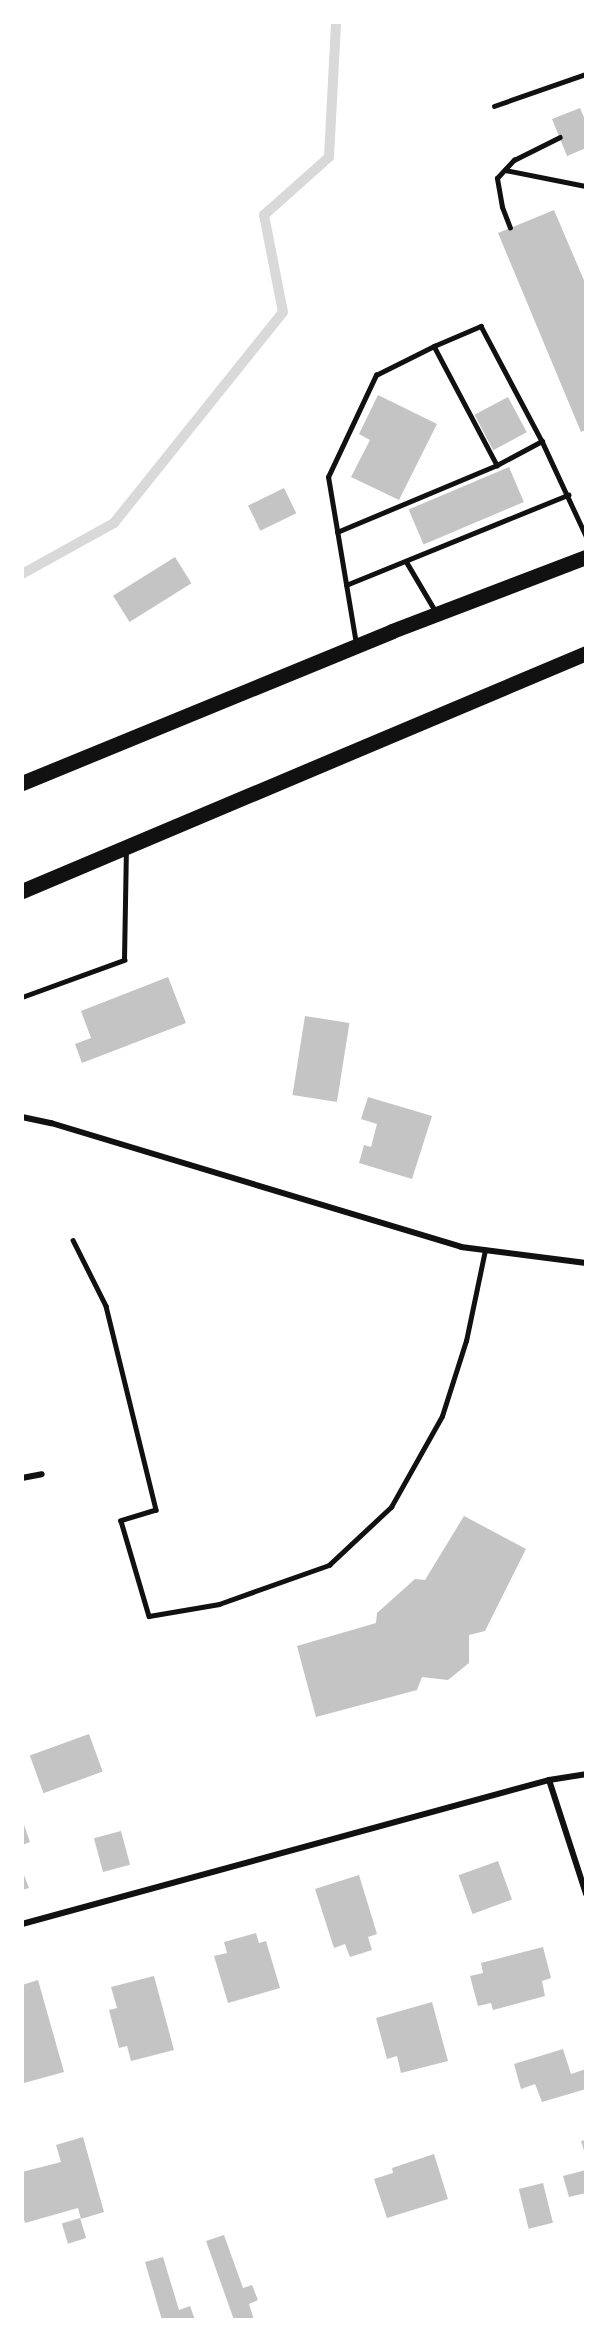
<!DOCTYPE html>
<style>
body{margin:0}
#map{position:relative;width:608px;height:2342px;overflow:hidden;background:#fff;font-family:Manrope,sans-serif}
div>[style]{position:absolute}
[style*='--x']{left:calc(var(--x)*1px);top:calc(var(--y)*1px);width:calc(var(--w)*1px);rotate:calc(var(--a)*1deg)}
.stream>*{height:10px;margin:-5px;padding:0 5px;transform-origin:5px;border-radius:5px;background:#d9d9d9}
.building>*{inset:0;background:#c4c4c4;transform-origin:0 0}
.service>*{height:4.5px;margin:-2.25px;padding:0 2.25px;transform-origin:2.25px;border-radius:2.25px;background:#111}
.minor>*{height:6px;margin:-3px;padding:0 3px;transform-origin:3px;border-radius:3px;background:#111}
.primary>*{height:15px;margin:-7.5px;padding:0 7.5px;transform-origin:7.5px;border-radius:7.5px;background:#111}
span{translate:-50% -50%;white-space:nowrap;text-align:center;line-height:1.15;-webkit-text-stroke:5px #fff;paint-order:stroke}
.frame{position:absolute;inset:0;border:24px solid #fff;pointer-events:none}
</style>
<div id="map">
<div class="stream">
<i style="--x:22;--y:574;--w:105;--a:-29"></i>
<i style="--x:114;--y:523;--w:270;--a:-51.3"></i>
<i style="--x:283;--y:312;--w:99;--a:-101.1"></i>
<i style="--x:264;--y:215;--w:87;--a:-41.7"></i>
<i style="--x:329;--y:157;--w:135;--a:-87"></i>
</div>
<div class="building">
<i style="clip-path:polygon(580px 108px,586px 122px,586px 148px,567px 156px,552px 119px)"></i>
<i style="clip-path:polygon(554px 210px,586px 285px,586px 430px,581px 432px,498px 233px)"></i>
<i style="clip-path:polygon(378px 395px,437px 424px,399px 500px,351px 477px,370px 440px,359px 434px)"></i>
<i style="left:508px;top:397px;width:40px;height:38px;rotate:62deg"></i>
<i style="left:509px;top:467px;width:38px;height:109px;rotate:67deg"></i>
<i style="left:284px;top:488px;width:28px;height:40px;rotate:64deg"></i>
<i style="left:175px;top:557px;width:31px;height:73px;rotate:58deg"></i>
<i style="clip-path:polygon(168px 977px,186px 1023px,82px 1063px,75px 1044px,91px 1038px,81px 1011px)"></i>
<i style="left:305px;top:1016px;width:45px;height:80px;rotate:9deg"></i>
<i style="clip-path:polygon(368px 1097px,432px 1116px,412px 1179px,359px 1163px,364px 1145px,371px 1147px,377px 1124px,361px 1119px)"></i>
<i style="clip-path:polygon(464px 1516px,526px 1549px,485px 1631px,469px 1635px,469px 1663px,448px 1680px,422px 1677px,417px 1690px,316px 1717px,297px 1646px,376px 1623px,377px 1613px,415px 1579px,425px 1580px)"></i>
<i style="left:89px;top:1734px;width:40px;height:63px;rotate:70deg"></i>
<i style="clip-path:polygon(22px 1819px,30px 1842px,22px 1845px)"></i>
<i style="left:121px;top:1831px;width:35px;height:28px;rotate:75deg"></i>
<i style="left:498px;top:1861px;width:41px;height:42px;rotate:70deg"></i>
<i style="clip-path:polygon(22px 1870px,29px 1888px,22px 1890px)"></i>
<i style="clip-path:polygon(359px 1875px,377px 1934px,368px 1937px,372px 1950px,350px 1957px,345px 1944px,334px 1948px,315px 1889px)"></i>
<i style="clip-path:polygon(256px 1933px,259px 1943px,266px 1941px,280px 1988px,228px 2003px,214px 1956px,227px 1953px,224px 1942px)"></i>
<i style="clip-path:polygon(543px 1947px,551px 1978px,542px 1981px,545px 1996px,493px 2010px,491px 2003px,478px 2006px,470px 1976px,483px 1973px,481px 1963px)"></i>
<i style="clip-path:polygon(154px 1976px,174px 2050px,131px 2061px,127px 2046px,119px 2048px,109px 2010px,117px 2008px,111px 1987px)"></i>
<i style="clip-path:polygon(38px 1980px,64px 2072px,24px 2083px,22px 1985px)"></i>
<i style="clip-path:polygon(432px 2002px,448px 2061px,401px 2073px,397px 2056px,387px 2059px,376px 2018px)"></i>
<i style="clip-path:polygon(563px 2049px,571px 2074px,586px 2069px,586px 2089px,542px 2102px,535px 2084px,521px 2089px,514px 2064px)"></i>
<i style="clip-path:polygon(83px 2137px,104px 2212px,81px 2219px,78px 2208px,25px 2223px,22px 2213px,22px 2172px,61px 2162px,56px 2145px)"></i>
<i style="clip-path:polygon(586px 2140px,586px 2154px,585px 2154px,581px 2141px)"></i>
<i style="clip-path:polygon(434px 2154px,448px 2199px,387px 2218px,374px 2179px,393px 2173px,392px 2168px)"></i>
<i style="clip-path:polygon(586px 2170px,586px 2193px,569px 2197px,563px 2176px)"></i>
<i style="left:543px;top:2183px;width:41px;height:25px;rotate:76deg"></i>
<i style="left:80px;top:2218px;width:21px;height:19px;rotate:73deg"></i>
<i style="clip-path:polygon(224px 2235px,243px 2288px,252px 2285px,258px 2300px,249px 2304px,254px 2320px,234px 2320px,206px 2241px)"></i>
<i style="clip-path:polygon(163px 2257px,179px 2310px,190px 2306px,195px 2320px,162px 2320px,145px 2262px)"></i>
</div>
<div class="service">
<i style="--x:494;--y:106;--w:97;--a:-19.2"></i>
<i style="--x:505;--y:170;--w:83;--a:11.2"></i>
<i style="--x:510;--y:228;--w:22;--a:-111"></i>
<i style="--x:502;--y:207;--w:29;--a:-100"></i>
<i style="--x:497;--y:178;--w:25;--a:-47"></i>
<i style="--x:514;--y:160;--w:51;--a:-26.6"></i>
<i style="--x:434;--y:346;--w:135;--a:62.1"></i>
<i style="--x:337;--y:532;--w:173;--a:-22.7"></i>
<i style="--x:497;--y:465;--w:51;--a:-28.1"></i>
<i style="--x:406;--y:561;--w:59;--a:59.5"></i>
<i style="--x:346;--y:585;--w:240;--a:-22.1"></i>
<i style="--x:356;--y:644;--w:169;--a:-99.5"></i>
<i style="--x:328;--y:477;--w:113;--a:-64.8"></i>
<i style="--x:376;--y:375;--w:65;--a:-26.6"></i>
<i style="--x:434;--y:346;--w:51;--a:-23.1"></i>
<i style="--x:481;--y:326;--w:130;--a:62.1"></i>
<i style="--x:542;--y:441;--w:105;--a:65.1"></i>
<i style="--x:22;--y:997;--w:109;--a:-19.9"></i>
<i style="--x:124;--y:960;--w:110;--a:-89"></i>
<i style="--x:73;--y:1240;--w:74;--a:63.4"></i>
<i style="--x:106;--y:1306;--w:210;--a:76.2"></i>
<i style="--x:156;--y:1510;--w:37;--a:163"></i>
<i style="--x:121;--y:1521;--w:99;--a:73.6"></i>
<i style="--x:149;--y:1616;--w:71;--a:-9.7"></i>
<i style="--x:219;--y:1604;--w:117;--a:-19.5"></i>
<i style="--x:329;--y:1565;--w:85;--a:-43.1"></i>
<i style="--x:391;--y:1507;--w:104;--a:-60.7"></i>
<i style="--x:442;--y:1416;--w:79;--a:-72.3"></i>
<i style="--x:466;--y:1341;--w:93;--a:-78.2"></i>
</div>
<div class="minor">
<i style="--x:22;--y:1117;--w:30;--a:12"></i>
<i style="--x:51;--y:1123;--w:428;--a:16.8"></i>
<i style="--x:461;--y:1247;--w:126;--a:7.3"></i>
<i style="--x:22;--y:1478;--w:20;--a:-11"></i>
<i style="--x:549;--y:1780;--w:120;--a:72"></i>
<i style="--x:22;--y:1924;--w:546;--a:-15.28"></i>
<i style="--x:549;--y:1780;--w:37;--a:-9"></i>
</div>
<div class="primary">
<i style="--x:22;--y:783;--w:400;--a:-22.3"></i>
<i style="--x:392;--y:631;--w:208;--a:-20.9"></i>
<i style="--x:22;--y:891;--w:612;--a:-22.88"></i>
</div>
<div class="frame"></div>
</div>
